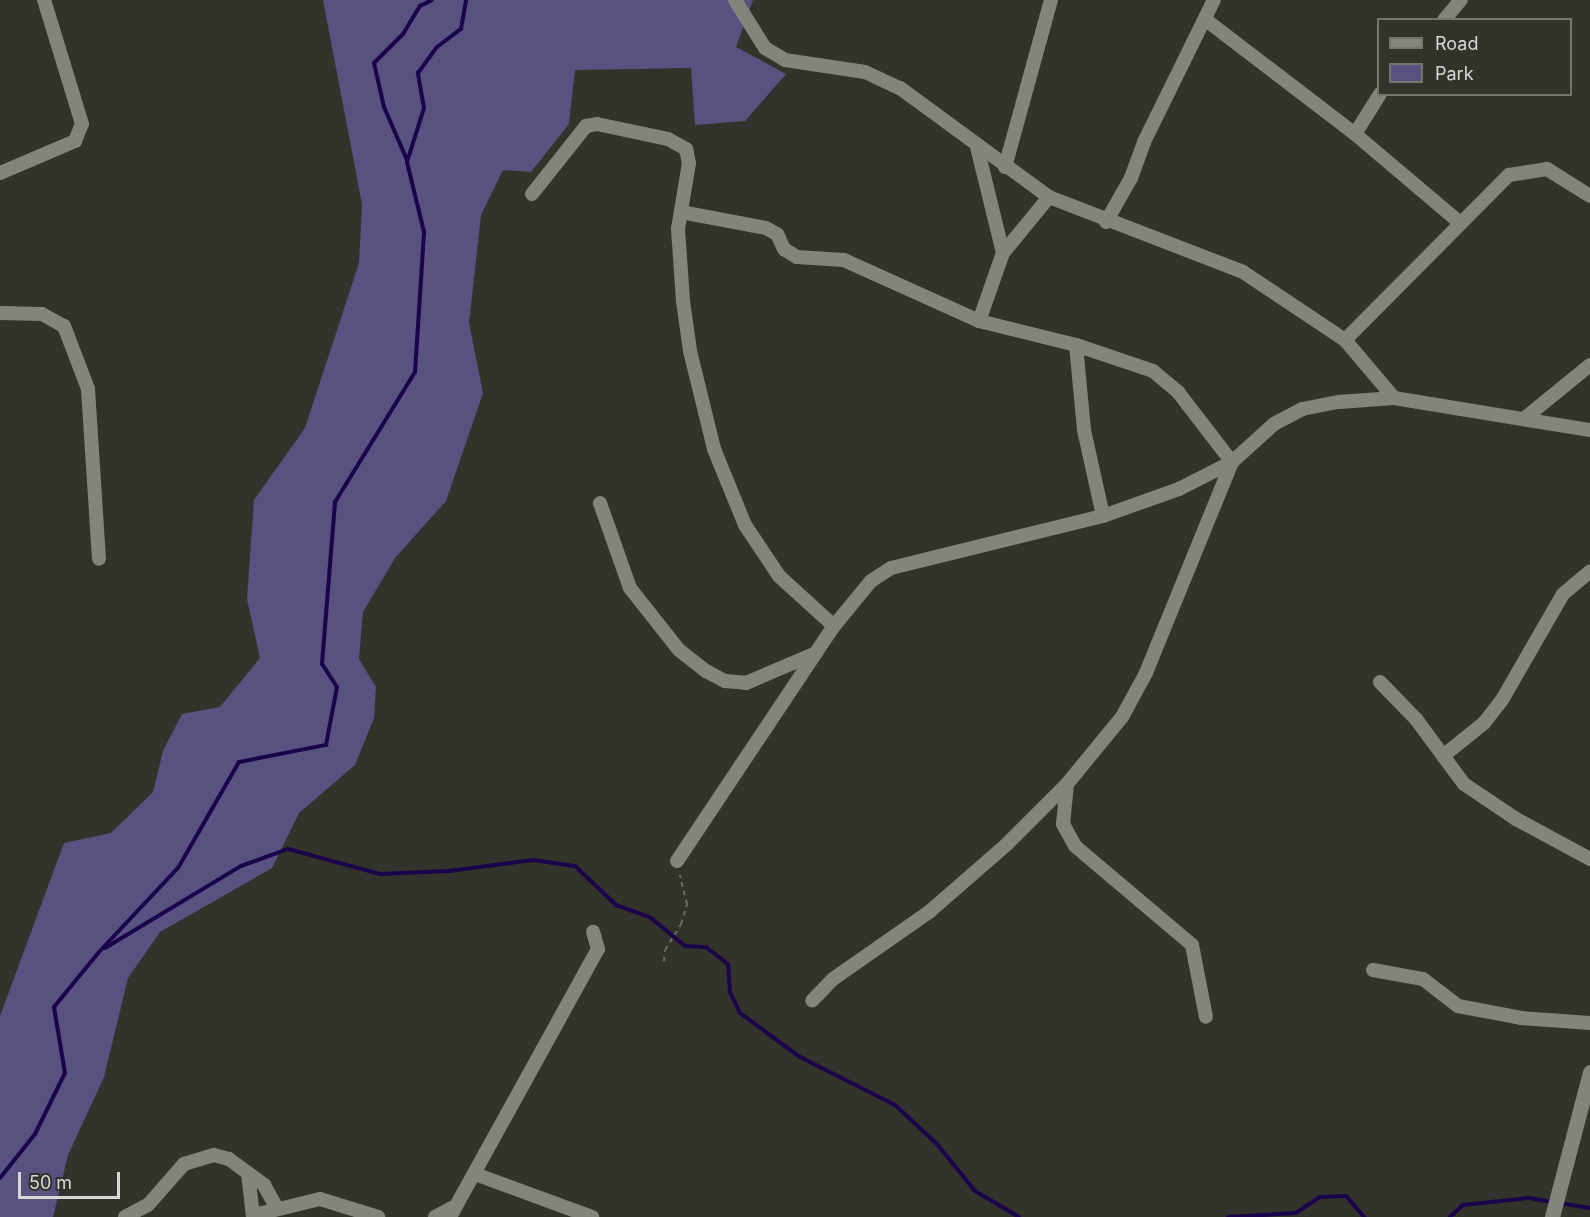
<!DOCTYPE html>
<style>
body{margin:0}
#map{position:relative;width:1590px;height:1217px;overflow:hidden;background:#32332b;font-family:Inter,sans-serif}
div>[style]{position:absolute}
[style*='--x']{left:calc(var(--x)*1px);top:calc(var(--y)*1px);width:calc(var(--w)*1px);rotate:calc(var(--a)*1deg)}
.green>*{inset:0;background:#575280}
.stream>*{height:4px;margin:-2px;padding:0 2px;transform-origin:2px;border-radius:2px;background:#1c034b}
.path>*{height:2px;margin-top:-1px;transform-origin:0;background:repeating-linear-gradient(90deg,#6a6b64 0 4.5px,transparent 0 9px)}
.street>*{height:14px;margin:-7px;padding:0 7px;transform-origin:7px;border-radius:7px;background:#83857c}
.secondary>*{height:15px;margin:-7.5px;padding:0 7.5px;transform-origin:7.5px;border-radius:7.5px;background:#83857c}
span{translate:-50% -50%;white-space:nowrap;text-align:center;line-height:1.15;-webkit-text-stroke:5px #32332b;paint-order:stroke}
.legend{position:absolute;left:1377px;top:18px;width:195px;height:78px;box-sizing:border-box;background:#32332b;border:2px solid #74756f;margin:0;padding:8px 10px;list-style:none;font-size:18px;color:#d8d9d4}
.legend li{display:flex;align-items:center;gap:12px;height:30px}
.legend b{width:30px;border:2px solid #74756f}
.scale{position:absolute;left:18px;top:1172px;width:102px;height:27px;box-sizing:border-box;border:3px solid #d8d9d4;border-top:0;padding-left:8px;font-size:18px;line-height:21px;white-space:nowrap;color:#d8d9d4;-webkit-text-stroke:4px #32332b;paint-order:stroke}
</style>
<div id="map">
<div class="green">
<i style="clip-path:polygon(323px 0,753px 0,736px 47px,786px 74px,745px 121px,695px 125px,691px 68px,575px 70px,569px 124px,531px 172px,503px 170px,481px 215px,469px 323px,483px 393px,446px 501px,395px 558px,363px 612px,359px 659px,376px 687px,374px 718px,355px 765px,299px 813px,272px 868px,160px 932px,128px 978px,104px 1077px,68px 1155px,53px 1217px,0 1217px,0 1016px,64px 843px,111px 833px,153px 792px,163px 751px,182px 714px,220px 707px,260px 658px,247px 599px,254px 500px,305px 428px,359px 263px,362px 204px)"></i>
</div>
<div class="stream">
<i style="--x:407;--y:160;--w:58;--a:-113.5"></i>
<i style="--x:384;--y:107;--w:45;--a:-102.8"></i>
<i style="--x:374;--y:63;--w:41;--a:-45"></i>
<i style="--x:403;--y:34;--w:33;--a:-59"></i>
<i style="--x:420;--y:6;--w:13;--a:-27"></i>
<i style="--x:105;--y:948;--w:159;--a:-31.1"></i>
<i style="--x:241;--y:866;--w:50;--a:-19.9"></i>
<i style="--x:288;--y:849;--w:95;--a:15.2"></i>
<i style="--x:380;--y:874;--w:69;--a:-2.5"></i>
<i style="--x:449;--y:871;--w:85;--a:-7.5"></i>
<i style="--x:533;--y:860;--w:42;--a:8.1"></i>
<i style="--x:575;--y:866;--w:57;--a:43.6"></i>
<i style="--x:616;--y:905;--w:37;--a:20"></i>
<i style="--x:651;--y:918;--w:44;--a:39.5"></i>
<i style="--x:685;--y:946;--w:21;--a:3"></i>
<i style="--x:706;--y:947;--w:28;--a:38"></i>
<i style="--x:728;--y:964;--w:28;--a:86"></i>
<i style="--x:730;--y:992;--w:23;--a:65"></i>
<i style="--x:740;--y:1013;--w:74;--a:36.3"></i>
<i style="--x:800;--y:1057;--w:106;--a:26.8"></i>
<i style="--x:895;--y:1105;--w:57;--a:42.9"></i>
<i style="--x:937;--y:1144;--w:60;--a:51"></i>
<i style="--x:975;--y:1191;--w:51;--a:30.6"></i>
<i style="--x:0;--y:1178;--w:56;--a:-51.5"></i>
<i style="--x:35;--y:1134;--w:68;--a:-63.8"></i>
<i style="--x:65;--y:1073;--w:67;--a:-99.5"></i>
<i style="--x:54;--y:1007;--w:71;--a:-50.7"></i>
<i style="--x:99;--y:952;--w:115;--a:-46.8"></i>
<i style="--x:178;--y:868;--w:122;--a:-60.1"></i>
<i style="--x:239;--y:762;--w:89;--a:-11.1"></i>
<i style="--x:326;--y:745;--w:59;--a:-79.3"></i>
<i style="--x:337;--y:687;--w:27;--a:-123"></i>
<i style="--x:322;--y:664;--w:163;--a:-85.4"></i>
<i style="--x:335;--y:502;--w:153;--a:-58.4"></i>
<i style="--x:415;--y:372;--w:140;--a:-86.3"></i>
<i style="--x:424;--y:232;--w:72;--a:-103.7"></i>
<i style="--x:407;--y:162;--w:57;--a:-72.5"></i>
<i style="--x:424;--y:108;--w:36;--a:-100"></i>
<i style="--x:418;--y:73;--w:32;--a:-54"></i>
<i style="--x:437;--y:47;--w:30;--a:-37"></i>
<i style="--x:461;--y:29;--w:29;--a:-80"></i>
<i style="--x:1558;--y:1203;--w:32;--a:9"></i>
<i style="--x:1228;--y:1217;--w:68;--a:-3.4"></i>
<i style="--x:1296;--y:1213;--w:29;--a:-34"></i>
<i style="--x:1320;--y:1197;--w:26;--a:-2"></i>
<i style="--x:1346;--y:1196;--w:28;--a:49"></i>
<i style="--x:1450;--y:1217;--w:18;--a:-43"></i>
<i style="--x:1463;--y:1205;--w:66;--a:-6.1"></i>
<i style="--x:1529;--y:1198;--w:22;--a:10"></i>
</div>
<div class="path">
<i style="--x:664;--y:961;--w:11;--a:-85"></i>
<i style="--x:665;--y:950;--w:31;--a:-58"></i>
<i style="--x:681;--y:924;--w:21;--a:-73"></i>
<i style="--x:687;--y:904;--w:30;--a:-104"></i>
</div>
<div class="street">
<i style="--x:735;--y:0;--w:57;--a:58"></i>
<i style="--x:765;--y:48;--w:23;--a:31"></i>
<i style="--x:785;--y:60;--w:81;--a:8.5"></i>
<i style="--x:865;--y:72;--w:38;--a:25"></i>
<i style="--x:900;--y:88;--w:185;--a:36.2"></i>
<i style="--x:1049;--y:197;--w:208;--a:21.1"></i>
<i style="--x:1243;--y:272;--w:123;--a:33.7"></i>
<i style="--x:1345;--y:340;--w:76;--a:49.8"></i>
<i style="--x:1206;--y:20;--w:188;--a:37.4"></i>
<i style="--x:1355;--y:134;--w:136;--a:40.2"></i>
<i style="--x:1444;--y:20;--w:26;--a:-50"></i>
<i style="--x:1355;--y:134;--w:47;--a:-58"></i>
<i style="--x:977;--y:147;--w:109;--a:76.2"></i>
<i style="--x:1005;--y:167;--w:173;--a:-74.6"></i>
<i style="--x:0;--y:173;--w:82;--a:-23.1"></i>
<i style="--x:75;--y:141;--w:18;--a:-68"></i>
<i style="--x:82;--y:124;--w:130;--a:-107"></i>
<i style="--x:532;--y:194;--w:87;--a:-51.5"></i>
<i style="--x:586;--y:126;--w:11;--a:-10"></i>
<i style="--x:597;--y:124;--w:73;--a:11.9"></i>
<i style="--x:668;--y:139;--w:21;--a:29"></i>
<i style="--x:686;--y:149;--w:14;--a:78"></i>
<i style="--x:689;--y:163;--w:67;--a:99.5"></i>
<i style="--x:678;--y:229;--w:72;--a:86"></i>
<i style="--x:683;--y:301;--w:50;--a:82"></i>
<i style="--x:690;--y:351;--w:101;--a:76.2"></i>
<i style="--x:714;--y:449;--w:82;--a:67.8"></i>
<i style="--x:745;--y:525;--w:61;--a:56.3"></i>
<i style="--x:779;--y:576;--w:74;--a:42.3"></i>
<i style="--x:681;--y:212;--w:86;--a:10.7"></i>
<i style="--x:766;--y:228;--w:13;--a:29"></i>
<i style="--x:777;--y:234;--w:17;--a:65"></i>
<i style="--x:784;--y:249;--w:15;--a:32"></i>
<i style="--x:797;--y:257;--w:47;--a:3.7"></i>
<i style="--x:844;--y:260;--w:148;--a:24.3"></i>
<i style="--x:979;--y:321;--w:100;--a:13.9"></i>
<i style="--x:1076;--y:345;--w:81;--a:18.7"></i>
<i style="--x:1153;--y:371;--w:33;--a:40"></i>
<i style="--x:1178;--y:392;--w:88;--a:52.4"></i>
<i style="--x:1232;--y:462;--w:228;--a:112.2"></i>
<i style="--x:1146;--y:673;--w:50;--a:118.6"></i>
<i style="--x:1122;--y:717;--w:87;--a:129.4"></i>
<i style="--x:1067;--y:784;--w:86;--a:135"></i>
<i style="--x:1006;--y:845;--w:102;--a:139"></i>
<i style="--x:929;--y:912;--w:117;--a:145.1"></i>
<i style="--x:833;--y:979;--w:30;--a:134"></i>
<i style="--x:1106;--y:222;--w:51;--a:-60.4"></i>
<i style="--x:1131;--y:178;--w:38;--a:-70"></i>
<i style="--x:1144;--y:142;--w:158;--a:-63.8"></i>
<i style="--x:0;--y:313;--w:42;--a:1.4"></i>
<i style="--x:42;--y:314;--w:25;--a:29"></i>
<i style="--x:64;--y:326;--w:67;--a:69.1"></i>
<i style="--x:88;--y:389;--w:170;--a:86.3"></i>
<i style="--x:979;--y:321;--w:72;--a:-70.6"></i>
<i style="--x:1003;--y:253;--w:72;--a:-50.6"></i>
<i style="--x:1345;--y:340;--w:233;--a:-45.2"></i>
<i style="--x:1509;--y:175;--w:38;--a:-9"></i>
<i style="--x:1547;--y:169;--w:51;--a:32.1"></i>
<i style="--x:1076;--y:345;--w:85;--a:84.6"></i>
<i style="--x:1084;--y:430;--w:88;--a:77.5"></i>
<i style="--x:1525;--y:418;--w:84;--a:-39.2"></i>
<i style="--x:600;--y:503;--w:90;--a:70.6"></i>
<i style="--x:630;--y:588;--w:79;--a:51.7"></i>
<i style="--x:679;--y:650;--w:34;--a:38"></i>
<i style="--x:706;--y:671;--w:21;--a:28"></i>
<i style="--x:725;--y:681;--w:21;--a:5"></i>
<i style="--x:746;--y:683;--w:76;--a:-23.2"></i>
<i style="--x:1380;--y:682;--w:52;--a:45.8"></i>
<i style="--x:1416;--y:719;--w:81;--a:53.6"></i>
<i style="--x:1464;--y:784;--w:63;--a:33.9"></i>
<i style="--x:1516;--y:819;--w:84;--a:28.4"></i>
<i style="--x:1443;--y:756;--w:53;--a:-38.8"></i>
<i style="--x:1484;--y:723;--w:29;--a:-52"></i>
<i style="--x:1502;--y:700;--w:122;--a:-60.1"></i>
<i style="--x:1563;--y:594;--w:35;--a:-40"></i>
<i style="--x:1067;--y:784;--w:40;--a:95.7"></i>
<i style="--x:1063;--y:824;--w:25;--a:61"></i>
<i style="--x:1075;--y:846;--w:153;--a:40.2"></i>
<i style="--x:1192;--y:945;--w:73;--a:79"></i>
<i style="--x:677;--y:861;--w:283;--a:-56.3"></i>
<i style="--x:834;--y:626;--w:58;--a:-50.6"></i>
<i style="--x:871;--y:581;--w:24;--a:-33"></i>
<i style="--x:891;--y:568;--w:218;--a:-13.8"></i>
<i style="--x:1103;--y:516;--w:81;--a:-19.6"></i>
<i style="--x:1179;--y:489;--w:59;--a:-27"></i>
<i style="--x:1232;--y:462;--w:57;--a:-42.1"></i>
<i style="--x:1274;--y:424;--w:32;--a:-28"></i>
<i style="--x:1302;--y:409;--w:38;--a:-11"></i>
<i style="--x:1339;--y:402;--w:55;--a:-4.2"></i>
<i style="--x:1394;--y:398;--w:199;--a:9.3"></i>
<i style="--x:1373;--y:970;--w:51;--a:10.2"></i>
<i style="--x:1423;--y:979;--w:44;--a:37.6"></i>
<i style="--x:1458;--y:1006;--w:64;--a:10.8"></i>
<i style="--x:1521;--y:1018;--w:69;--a:4.1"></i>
<i style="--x:248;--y:1173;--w:44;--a:83.5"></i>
<i style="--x:475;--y:1174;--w:125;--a:20.2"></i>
<i style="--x:254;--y:1215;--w:68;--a:-13.6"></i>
<i style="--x:320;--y:1199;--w:61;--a:17.2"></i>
<i style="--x:125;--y:1217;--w:26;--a:-28"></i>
<i style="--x:148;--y:1205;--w:55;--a:-48.7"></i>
<i style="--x:184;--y:1164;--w:31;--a:-17"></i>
<i style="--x:214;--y:1155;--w:16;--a:15"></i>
<i style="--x:229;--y:1159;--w:44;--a:36.6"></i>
<i style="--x:264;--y:1185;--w:26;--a:61"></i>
<i style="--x:435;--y:1217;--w:21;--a:-28"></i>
<i style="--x:450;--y:1217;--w:306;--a:-61.1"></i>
<i style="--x:598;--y:949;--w:18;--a:-106"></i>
</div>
<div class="secondary">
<i style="--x:1552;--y:1217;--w:150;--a:-75.3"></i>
</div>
<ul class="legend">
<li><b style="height:8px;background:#83857c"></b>Road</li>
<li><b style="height:16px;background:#575280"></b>Park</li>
</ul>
<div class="scale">50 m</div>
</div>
